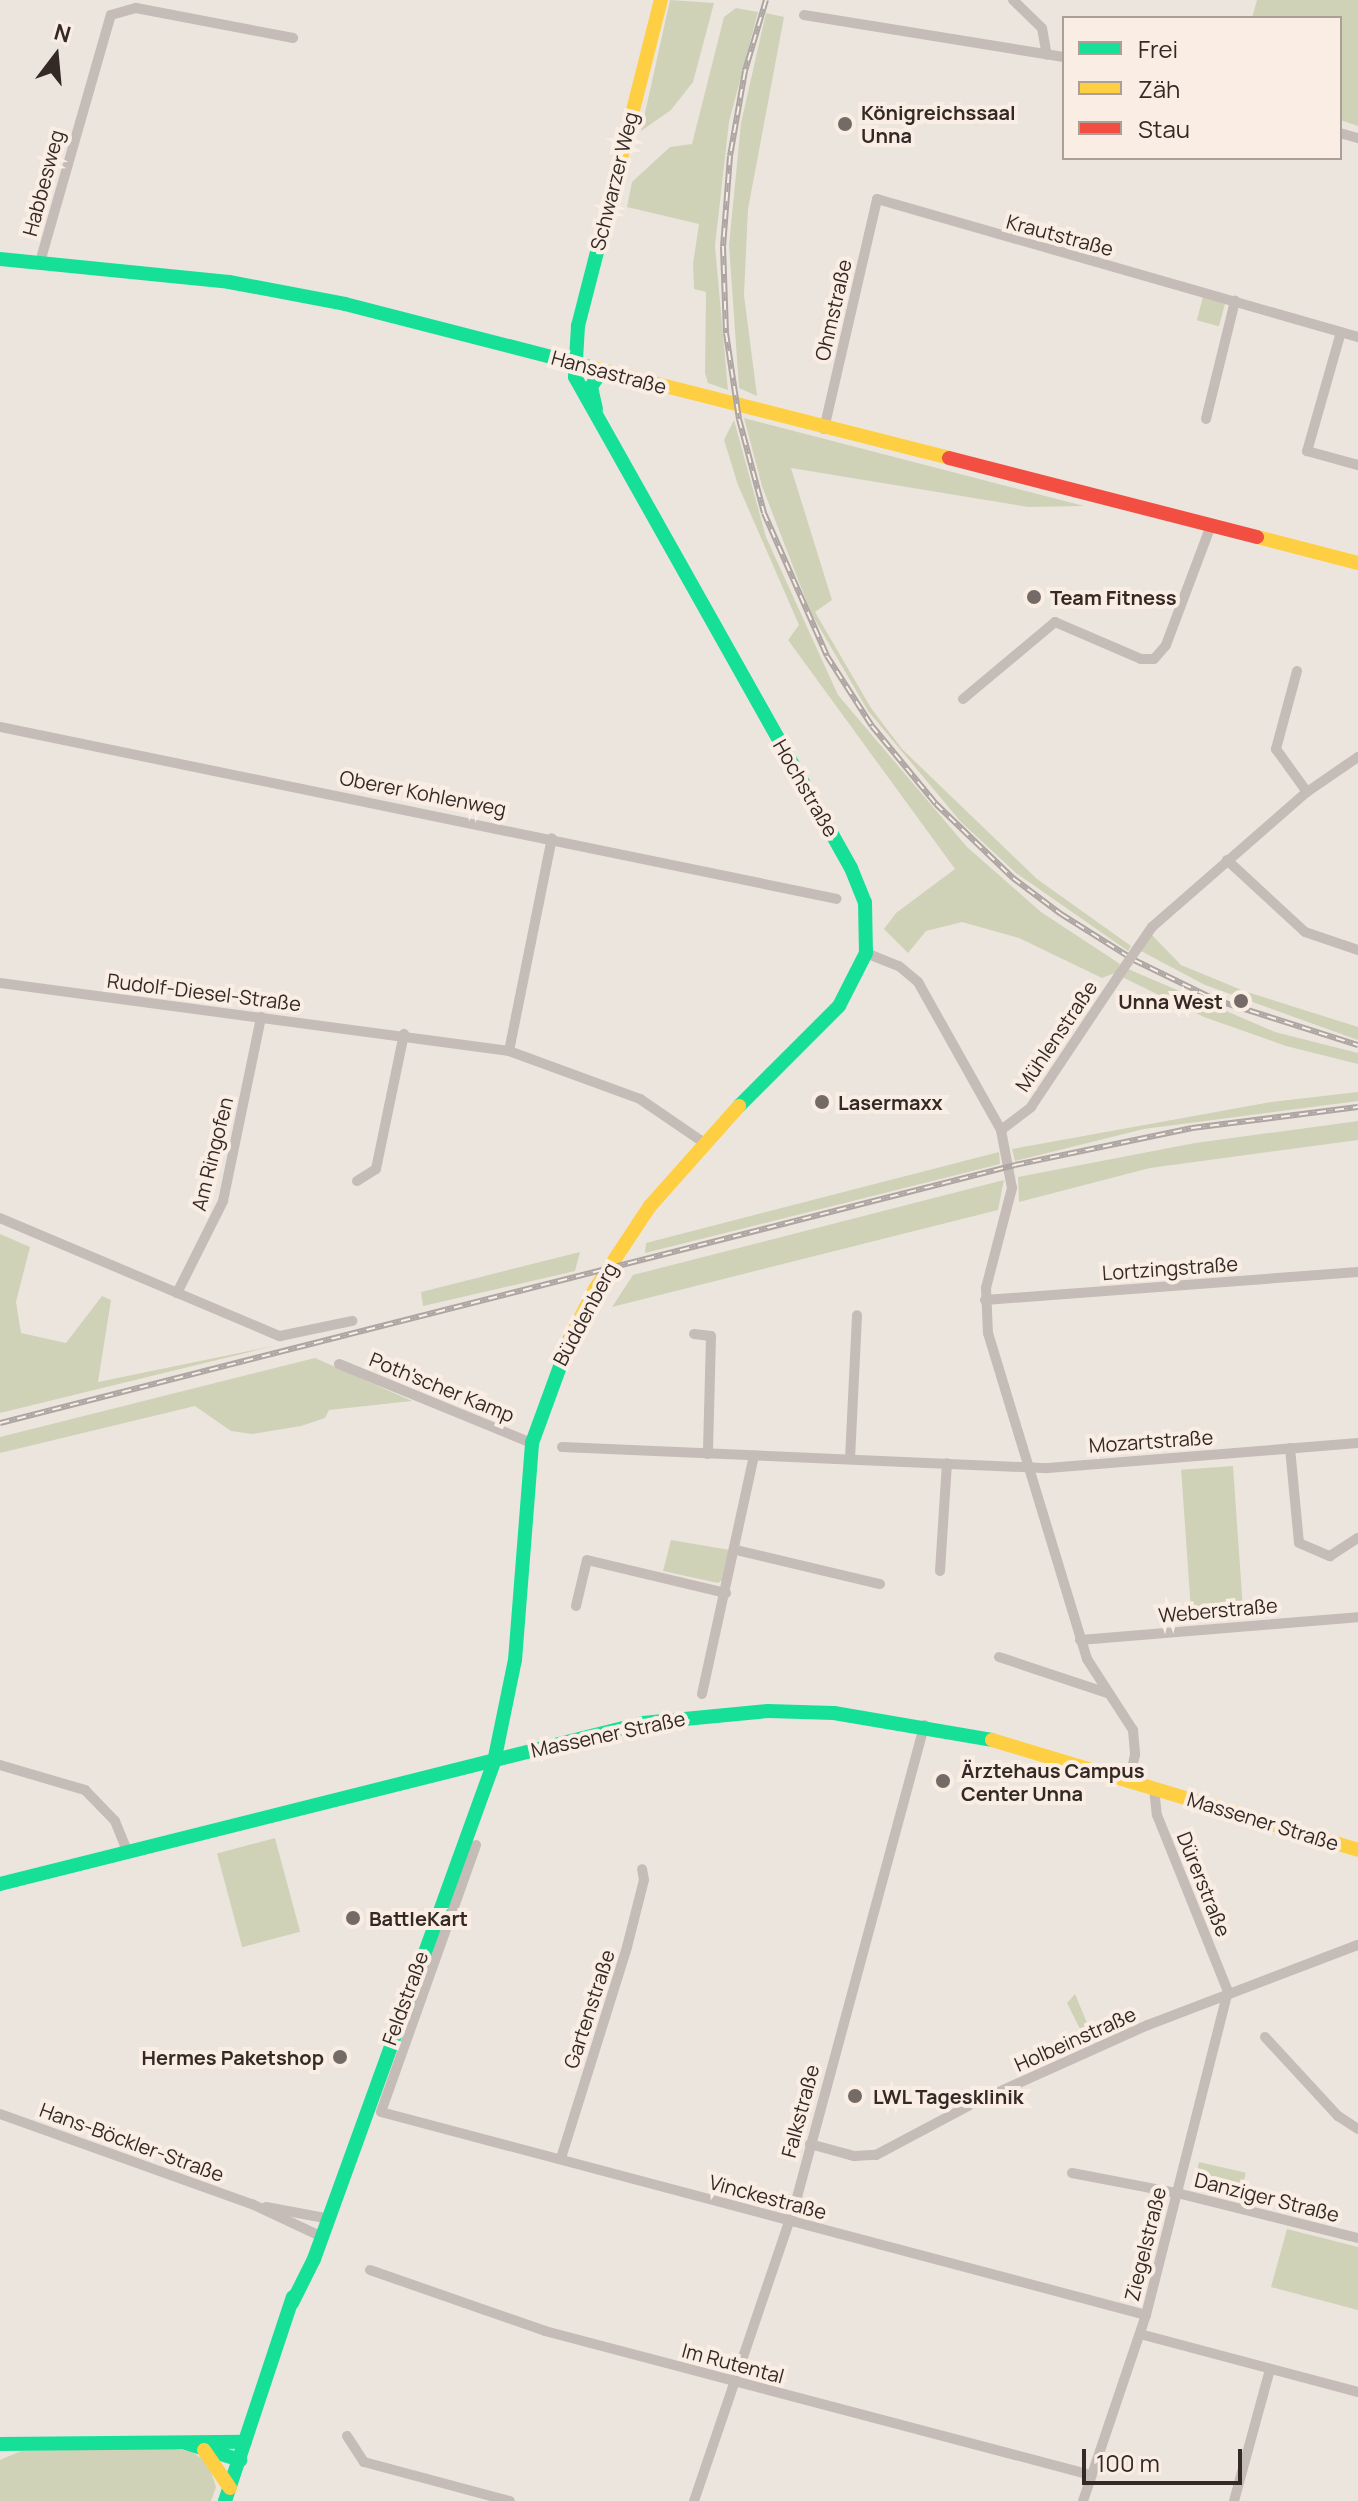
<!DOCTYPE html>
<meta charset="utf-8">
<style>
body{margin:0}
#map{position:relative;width:1358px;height:2501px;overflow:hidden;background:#ece5de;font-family:Manrope,sans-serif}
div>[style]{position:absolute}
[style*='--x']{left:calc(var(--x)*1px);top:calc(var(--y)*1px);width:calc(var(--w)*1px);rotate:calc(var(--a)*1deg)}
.green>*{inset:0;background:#cfd2b7;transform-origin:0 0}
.street>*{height:10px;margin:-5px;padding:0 5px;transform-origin:5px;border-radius:5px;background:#c5bcb7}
.fast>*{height:14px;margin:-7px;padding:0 7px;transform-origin:7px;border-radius:7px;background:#16e098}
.slow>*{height:14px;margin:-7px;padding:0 7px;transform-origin:7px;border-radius:7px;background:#ffcf43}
.jam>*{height:14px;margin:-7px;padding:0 7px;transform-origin:7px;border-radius:7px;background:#f24e42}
.rail>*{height:6px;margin-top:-3px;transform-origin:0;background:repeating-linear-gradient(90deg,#faeee4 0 9px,#aca5a2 0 18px);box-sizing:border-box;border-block:2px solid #aca5a2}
.street-bridge>*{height:10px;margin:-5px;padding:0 5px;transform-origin:5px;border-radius:5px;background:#c5bcb7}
.dots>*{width:22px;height:22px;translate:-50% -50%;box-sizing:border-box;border:4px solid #faeee4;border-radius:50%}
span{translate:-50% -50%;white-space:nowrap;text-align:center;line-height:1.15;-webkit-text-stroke:8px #faeee4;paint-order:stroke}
.poi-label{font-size:20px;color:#352926;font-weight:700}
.left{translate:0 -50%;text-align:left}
.right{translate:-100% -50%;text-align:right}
.street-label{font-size:20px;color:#352926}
.legend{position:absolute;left:1062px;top:16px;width:280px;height:144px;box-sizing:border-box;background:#faeee4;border:2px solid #ab9f98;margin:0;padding:10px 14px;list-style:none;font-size:24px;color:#352926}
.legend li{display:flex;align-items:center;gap:16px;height:40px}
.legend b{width:40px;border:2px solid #ab9f98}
.north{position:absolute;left:16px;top:16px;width:80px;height:80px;-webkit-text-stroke:6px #faeee4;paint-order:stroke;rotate:16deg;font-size:22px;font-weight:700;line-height:32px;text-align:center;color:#352926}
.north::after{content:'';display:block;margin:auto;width:28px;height:36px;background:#352926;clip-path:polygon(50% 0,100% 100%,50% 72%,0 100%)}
.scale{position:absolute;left:1082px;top:2449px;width:160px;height:36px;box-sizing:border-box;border:4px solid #352926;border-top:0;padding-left:10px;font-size:24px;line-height:28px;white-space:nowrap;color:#352926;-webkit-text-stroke:6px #faeee4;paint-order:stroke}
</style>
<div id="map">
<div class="green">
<i style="clip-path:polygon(670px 0,714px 3px,693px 82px,671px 110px,641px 131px)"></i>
<i style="clip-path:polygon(1257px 0,1358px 0,1358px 126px,1340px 120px,1340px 18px,1252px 18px)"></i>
<i style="clip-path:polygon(736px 8px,758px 12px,729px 122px,715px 246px,728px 390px,708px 383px,705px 373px,706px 292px,694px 289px,693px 264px,699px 224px,627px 207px,632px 182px,670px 147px,692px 144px,724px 17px)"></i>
<i style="clip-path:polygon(766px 13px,784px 17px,748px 209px,744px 295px,757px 396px,739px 388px,729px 245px,741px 123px)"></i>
<i style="left:1203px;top:297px;width:23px;height:24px;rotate:15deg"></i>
<i style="clip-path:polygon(744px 418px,1084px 506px,1028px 507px,791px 468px,832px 600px,815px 612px,871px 708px,902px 749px,1037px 879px,1131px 946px,1128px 951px,1016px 873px,961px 822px,868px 711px,811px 613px,762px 486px)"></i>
<i style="clip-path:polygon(734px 420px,766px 537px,838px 695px,967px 847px,1041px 912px,1120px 964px,1115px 973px,1102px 978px,1019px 938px,962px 922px,926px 931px,908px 953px,884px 929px,896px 913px,955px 869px,788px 640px,799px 625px,738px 485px,724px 440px)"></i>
<i style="clip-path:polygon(1151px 934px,1181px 965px,1244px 991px,1358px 1027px,1358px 1040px,1205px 985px,1139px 950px)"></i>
<i style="clip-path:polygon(1128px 969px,1275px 1032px,1358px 1053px,1358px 1064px,1286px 1046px,1204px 1017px,1122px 977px)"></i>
<i style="clip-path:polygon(1358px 1092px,1358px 1101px,1144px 1129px,1015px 1161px,1012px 1149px,1271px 1102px)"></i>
<i style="clip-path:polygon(1358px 1121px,1358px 1140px,1150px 1168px,1019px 1202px,1018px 1177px,1195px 1143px)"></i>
<i style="clip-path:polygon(999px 1152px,1000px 1164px,645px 1253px,646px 1243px)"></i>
<i style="clip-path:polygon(1004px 1180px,998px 1210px,612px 1307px,633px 1275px)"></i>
<i style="clip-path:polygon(0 1234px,30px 1247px,16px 1302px,21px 1333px,66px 1343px,102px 1296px,111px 1300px,98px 1382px,278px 1345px,0 1413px)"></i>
<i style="clip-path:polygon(580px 1252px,575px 1271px,423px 1306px,421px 1292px)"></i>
<i style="clip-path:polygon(315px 1358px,412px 1401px,329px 1410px,325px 1418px,301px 1426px,252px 1434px,231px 1431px,195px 1406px,0 1453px,0 1437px)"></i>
<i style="left:1233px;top:1466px;width:151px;height:52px;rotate:86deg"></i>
<i style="clip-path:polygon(671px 1540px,730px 1550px,724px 1579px,718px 1583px,663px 1571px)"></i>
<i style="left:275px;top:1838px;width:97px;height:60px;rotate:75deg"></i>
<i style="clip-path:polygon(1075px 1994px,1092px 2035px,1086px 2041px,1067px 2003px)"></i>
<i style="left:1199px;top:2162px;width:48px;height:24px;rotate:13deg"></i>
<i style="clip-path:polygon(1287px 2229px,1358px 2247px,1358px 2310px,1271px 2287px)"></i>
<i style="clip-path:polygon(166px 2448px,191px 2451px,208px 2463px,216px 2487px,211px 2501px,0 2501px,0 2460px,21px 2451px)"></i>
</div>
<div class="street">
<i style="--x:1013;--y:0;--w:40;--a:44"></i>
<i style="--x:1042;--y:28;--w:27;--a:80"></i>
<i style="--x:804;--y:15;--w:263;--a:9.2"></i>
<i style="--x:1340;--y:133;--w:19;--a:16"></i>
<i style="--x:40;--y:262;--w:257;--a:-74"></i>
<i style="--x:111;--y:15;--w:26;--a:-16"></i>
<i style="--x:136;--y:8;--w:160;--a:10.8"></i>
<i style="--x:1341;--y:332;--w:124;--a:105.9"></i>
<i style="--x:1307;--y:451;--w:53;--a:15.4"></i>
<i style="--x:1206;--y:419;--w:122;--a:-76.2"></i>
<i style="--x:824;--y:429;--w:236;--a:-77"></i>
<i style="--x:877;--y:199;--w:500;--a:16.01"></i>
<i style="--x:1297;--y:671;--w:81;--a:105.1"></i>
<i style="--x:1276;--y:749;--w:53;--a:54.2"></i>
<i style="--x:963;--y:699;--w:120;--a:-39.9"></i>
<i style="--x:1055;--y:622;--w:94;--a:23.3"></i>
<i style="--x:1141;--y:659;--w:13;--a:0"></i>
<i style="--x:1154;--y:659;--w:18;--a:-49"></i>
<i style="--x:1166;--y:645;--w:128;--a:-69.4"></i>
<i style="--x:0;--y:727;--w:854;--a:11.61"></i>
<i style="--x:1227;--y:860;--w:106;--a:42.7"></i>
<i style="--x:1305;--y:932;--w:56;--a:18.8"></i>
<i style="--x:1152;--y:927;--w:206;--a:-41.1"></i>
<i style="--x:1307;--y:792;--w:62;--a:-34.5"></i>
<i style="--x:866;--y:953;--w:35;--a:22"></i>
<i style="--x:899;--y:966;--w:25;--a:40"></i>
<i style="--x:918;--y:982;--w:170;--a:60.7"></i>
<i style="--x:1001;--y:1130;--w:59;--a:79.3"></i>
<i style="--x:1012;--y:1188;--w:103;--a:104.6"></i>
<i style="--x:986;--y:1288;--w:45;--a:87.5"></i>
<i style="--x:988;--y:1333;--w:341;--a:73.1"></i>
<i style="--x:1087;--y:1659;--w:85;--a:57.1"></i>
<i style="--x:1133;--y:1730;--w:25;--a:85"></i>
<i style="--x:1135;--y:1755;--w:26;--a:103"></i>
<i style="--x:0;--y:983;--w:514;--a:7.61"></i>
<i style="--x:509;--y:1051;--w:140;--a:20.1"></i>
<i style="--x:640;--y:1099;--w:76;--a:34.3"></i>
<i style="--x:509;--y:1051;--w:217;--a:-78.6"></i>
<i style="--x:1001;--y:1130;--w:38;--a:-37"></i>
<i style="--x:1031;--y:1107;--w:159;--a:-56.3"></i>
<i style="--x:357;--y:1181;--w:22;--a:-32"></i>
<i style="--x:376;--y:1169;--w:138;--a:-78.3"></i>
<i style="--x:0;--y:1218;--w:304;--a:22.9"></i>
<i style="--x:280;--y:1336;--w:74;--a:-11.8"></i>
<i style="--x:177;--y:1293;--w:103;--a:-63.4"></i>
<i style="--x:223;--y:1201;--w:188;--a:-78.3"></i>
<i style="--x:985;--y:1300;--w:374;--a:-4.3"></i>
<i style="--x:694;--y:1334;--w:17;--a:7"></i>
<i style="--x:711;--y:1336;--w:118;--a:91.5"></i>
<i style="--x:339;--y:1364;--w:209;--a:22.3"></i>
<i style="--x:562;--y:1447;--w:486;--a:2.5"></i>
<i style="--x:1048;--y:1468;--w:311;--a:-4.6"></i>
<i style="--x:1290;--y:1448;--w:95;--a:84.6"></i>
<i style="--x:1299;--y:1543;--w:34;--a:23"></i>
<i style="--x:1330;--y:1556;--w:33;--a:-33"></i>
<i style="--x:850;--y:1459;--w:144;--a:-87.2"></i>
<i style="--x:736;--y:1550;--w:148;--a:13.3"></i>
<i style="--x:940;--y:1571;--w:108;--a:-86.3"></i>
<i style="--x:576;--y:1606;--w:47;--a:-76.6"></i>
<i style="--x:587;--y:1560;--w:143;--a:13.4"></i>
<i style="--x:1080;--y:1640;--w:279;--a:-4.7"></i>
<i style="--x:999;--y:1657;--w:114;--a:18.4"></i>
<i style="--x:702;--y:1694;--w:244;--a:-77.7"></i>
<i style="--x:0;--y:1765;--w:89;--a:16.4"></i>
<i style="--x:85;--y:1790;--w:43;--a:45.9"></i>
<i style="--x:115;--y:1821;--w:35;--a:68"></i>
<i style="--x:1154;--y:1788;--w:27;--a:84"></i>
<i style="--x:1157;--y:1815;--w:191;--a:68.1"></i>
<i style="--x:476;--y:1845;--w:283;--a:109.6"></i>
<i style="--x:381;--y:2112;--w:791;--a:14.86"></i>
<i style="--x:1265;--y:2037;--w:108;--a:47.3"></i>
<i style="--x:1338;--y:2116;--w:24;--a:33"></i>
<i style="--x:0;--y:2114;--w:268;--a:19.7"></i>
<i style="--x:252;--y:2204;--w:73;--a:25.2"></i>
<i style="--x:810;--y:2144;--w:46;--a:15.3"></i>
<i style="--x:854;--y:2156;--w:22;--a:-3"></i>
<i style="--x:876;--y:2155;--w:109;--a:-28"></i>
<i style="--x:972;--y:2104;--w:193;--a:-24.2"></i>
<i style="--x:1148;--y:2025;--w:225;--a:-20.9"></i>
<i style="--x:561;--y:2158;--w:221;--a:-72.6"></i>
<i style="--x:627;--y:1947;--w:69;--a:-75.8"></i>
<i style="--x:644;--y:1880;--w:11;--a:-100"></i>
<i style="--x:1072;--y:2173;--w:107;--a:10.8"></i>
<i style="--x:1177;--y:2193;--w:187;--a:14"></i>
<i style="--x:266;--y:2207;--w:60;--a:10.6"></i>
<i style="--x:370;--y:2270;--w:185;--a:19.2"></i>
<i style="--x:545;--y:2331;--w:565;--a:14.77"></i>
<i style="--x:1140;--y:2334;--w:226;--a:14.9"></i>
<i style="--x:347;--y:2436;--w:31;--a:57"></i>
<i style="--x:364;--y:2462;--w:151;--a:15"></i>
<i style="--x:694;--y:2501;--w:317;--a:-71.2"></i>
<i style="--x:796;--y:2201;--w:493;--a:-74.9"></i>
<i style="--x:1083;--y:2501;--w:196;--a:-71.3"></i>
<i style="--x:1146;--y:2315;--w:333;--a:-75.8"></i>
<i style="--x:1234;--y:2501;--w:137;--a:-74.7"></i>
</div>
<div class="fast">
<i style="--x:607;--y:213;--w:117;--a:104.4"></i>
<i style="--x:578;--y:326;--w:51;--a:93.4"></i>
<i style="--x:575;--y:377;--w:563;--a:60.66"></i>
<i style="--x:851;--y:868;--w:37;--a:68"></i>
<i style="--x:865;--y:902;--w:51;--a:88.9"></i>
<i style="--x:866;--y:953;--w:59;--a:117"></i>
<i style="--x:839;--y:1006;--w:141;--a:135"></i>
<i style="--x:0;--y:259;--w:230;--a:5.7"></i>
<i style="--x:229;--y:282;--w:118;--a:10.7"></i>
<i style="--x:345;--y:304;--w:257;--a:14.4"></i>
<i style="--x:596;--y:409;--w:23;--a:-103"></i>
<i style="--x:591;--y:387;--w:20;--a:-57"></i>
<i style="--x:0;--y:1884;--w:663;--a:-14.06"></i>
<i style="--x:643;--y:1723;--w:126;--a:-5.5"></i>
<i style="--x:768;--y:1711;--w:66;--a:1.7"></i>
<i style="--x:834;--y:1713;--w:160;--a:9.7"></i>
<i style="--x:292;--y:2303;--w:49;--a:-63.4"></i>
<i style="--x:314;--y:2259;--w:529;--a:-70.09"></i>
<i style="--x:494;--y:1762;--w:104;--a:-78.4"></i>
<i style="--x:515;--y:1660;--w:218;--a:-85.5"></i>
<i style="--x:532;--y:1443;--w:111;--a:-69.9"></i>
<i style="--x:186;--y:2443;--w:57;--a:17.5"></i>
<i style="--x:0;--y:2444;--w:245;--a:-0.5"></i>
<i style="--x:225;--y:2501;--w:215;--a:-71.6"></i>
</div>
<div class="slow">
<i style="--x:607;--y:213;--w:220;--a:-75.8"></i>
<i style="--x:594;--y:368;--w:366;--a:14.2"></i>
<i style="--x:1257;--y:537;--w:104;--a:14.4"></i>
<i style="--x:570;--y:1339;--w:56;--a:-63.4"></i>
<i style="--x:595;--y:1289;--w:100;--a:-56.5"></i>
<i style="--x:650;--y:1206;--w:134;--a:-48.3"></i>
<i style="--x:992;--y:1740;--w:382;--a:16.7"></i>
<i style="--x:204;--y:2450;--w:46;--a:55.6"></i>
</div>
<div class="jam">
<i style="--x:949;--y:458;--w:318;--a:14.4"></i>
</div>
<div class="rail">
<i style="--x:766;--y:0;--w:74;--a:106.5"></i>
<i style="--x:745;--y:71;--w:86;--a:100"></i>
<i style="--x:730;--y:156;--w:91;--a:94.4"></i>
<i style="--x:723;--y:247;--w:86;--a:88"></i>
<i style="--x:726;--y:333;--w:87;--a:81.4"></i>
<i style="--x:739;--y:419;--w:97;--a:75.1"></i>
<i style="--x:764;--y:513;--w:156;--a:66.2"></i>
<i style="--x:827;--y:656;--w:83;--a:57.3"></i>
<i style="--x:872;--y:726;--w:101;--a:50.6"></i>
<i style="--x:936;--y:804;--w:107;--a:43.9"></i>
<i style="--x:1013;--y:878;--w:60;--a:36.9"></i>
<i style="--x:1061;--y:914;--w:86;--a:32.2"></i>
<i style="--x:1134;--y:960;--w:91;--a:26"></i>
<i style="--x:1216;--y:1000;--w:149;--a:17.6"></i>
<i style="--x:0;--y:1423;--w:1047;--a:-14.26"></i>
<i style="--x:1015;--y:1165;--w:181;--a:-11.8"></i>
<i style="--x:1192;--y:1128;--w:167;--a:-7.2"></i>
</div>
<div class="street-bridge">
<i style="--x:1119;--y:975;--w:58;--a:-55.5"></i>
</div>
<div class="dots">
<i style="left:845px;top:124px;background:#756b66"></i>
<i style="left:1034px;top:597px;background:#756b66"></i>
<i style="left:1241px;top:1001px;background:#756b66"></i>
<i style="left:822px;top:1102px;background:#756b66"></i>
<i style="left:943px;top:1781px;background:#756b66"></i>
<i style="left:353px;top:1918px;background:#756b66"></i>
<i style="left:340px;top:2057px;background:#756b66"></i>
<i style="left:855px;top:2096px;background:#756b66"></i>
</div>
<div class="poi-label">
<span class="left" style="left:861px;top:124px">Königreichssaal<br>Unna</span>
<span class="left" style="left:1050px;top:597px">Team Fitness</span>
<span class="right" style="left:1223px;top:1001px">Unna West</span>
<span class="left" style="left:838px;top:1102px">Lasermaxx</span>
<span class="left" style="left:961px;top:1782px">Ärztehaus Campus<br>Center Unna</span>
<span class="left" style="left:369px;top:1918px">BattleKart</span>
<span class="right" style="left:324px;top:2057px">Hermes Paketshop</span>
<span class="left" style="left:873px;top:2096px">LWL Tagesklinik</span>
</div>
<div class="street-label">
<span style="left:614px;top:181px;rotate:-76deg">Schwarzer Weg</span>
<span style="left:43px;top:183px;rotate:-75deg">Habbesweg</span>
<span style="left:1060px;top:235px;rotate:15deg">Krautstraße</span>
<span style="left:833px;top:310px;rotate:-77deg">Ohmstraße</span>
<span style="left:609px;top:372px;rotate:15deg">Hansastraße</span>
<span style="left:806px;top:788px;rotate:60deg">Hochstraße</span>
<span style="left:423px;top:793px;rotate:11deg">Oberer Kohlenweg</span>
<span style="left:204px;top:992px;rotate:7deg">Rudolf-Diesel-Straße</span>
<span style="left:1056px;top:1036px;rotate:-56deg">Mühlenstraße</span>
<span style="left:212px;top:1154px;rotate:-76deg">Am Ringofen</span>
<span style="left:1170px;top:1268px;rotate:-4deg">Lortzingstraße</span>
<span style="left:585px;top:1314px;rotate:-62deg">Büddenberg</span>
<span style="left:442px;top:1387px;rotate:22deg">Poth'scher Kamp</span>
<span style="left:1151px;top:1441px;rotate:-4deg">Mozartstraße</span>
<span style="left:1218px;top:1610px;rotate:-5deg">Weberstraße</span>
<span style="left:608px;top:1734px;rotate:-12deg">Massener Straße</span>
<span style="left:1263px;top:1821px;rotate:17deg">Massener Straße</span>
<span style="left:1204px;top:1884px;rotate:68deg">Dürerstraße</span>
<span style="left:405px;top:1998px;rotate:-70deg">Feldstraße</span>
<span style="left:589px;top:2009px;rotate:-72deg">Gartenstraße</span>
<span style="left:1075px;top:2039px;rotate:-24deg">Holbeinstraße</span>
<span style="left:800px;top:2111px;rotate:-75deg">Falkstraße</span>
<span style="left:132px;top:2142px;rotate:20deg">Hans-Böckler-Straße</span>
<span style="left:768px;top:2197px;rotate:15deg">Vinckestraße</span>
<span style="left:1267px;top:2197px;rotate:14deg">Danziger Straße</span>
<span style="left:1145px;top:2244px;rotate:-76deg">Ziegelstraße</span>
<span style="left:733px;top:2363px;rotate:15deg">Im Rutental</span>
</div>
<ul class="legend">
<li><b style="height:10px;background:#16e098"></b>Frei</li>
<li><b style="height:10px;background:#ffcf43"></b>Zäh</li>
<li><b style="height:10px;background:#f24e42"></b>Stau</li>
</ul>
<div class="north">N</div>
<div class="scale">100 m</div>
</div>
